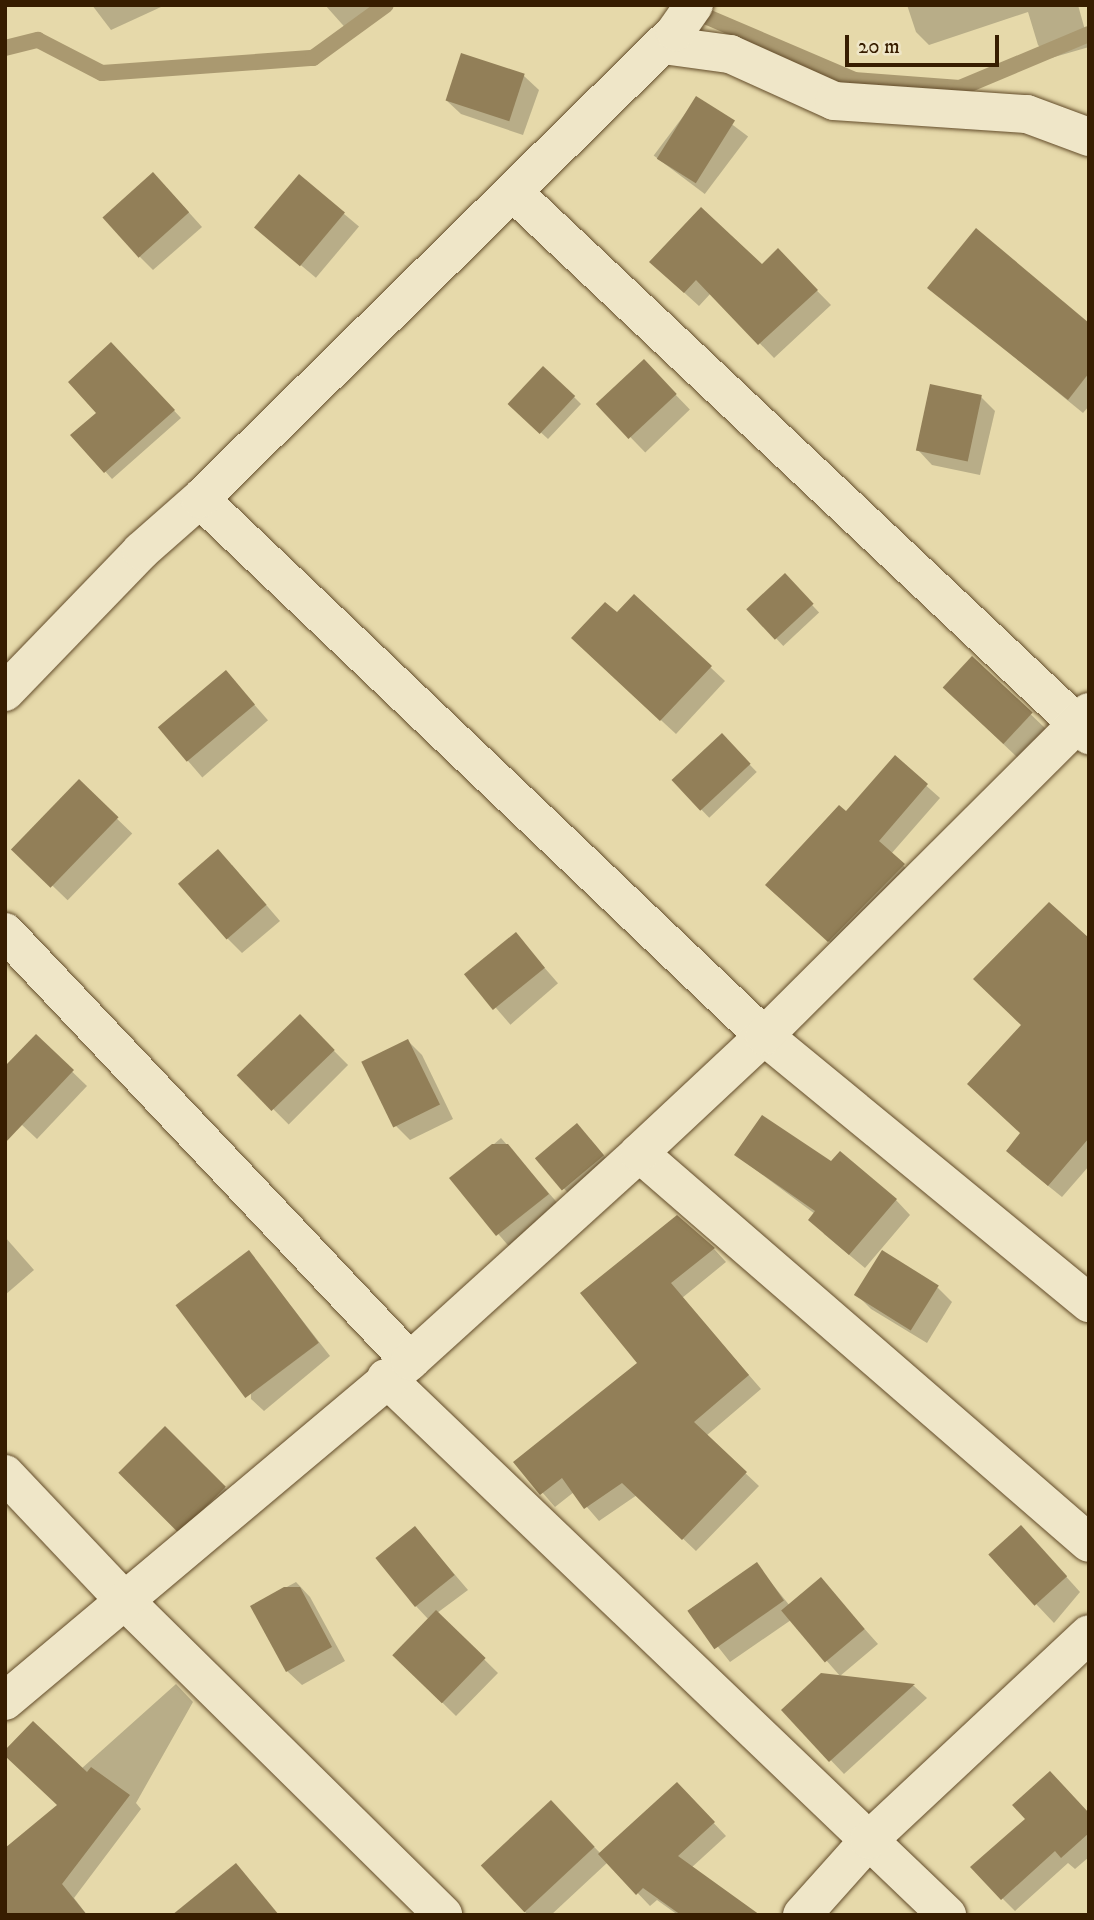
<!DOCTYPE html>
<style>
body{margin:0}
#map{position:relative;width:1094px;height:1920px;overflow:hidden;background:#e6d9aa;font-family:"IM FELL DW Pica",serif}
div>[style]{position:absolute}
[style*='--x']{left:calc(var(--x)*1px);top:calc(var(--y)*1px);width:calc(var(--w)*1px);rotate:calc(var(--a)*1deg)}
.shadow>*{inset:0;background:#0003;transform-origin:0 0}
.stream>*{height:16px;margin:-8px;padding:0 8px;transform-origin:8px;border-radius:8px;background:#aa9970}
.building>*{inset:0;background:#927f58;transform-origin:0 0}
.roads{filter:drop-shadow(0 0 2px #634c2a) drop-shadow(0 0 2px #634c2a)}
.street>*{height:38px;margin:-19px;padding:0 19px;transform-origin:19px;border-radius:19px;background:#efe6c8}
span{translate:-50% -50%;white-space:nowrap;text-align:center;line-height:1.15;-webkit-text-stroke:7px #efe6c8;paint-order:stroke}
.frame{position:absolute;inset:0;border:7px solid #371d00;pointer-events:none}
.scale{position:absolute;left:845px;top:35px;width:154px;height:32px;box-sizing:border-box;border:4px solid #371d00;border-top:0;padding-left:9px;font-size:21px;line-height:24px;white-space:nowrap;color:#371d00;-webkit-text-stroke:5px #efe6c8;paint-order:stroke}
</style>
<div id="map">
<div class="shadow">
<i style="clip-path:polygon(92px 5px,160px 5px,161px 7px,111px 30px)"></i>
<i style="clip-path:polygon(325px 5px,388px 5px,350px 33px)"></i>
<i style="clip-path:polygon(907px 5px,1078px 5px,1085px 30px,1044px 45px,1086px 33px,1089px 47px,1051px 58px,1038px 45px,1028px 12px,929px 45px,916px 32px)"></i>
<i style="clip-path:polygon(524px 76px,539px 90px,523px 135px,461px 114px,446px 100px)"></i>
<i style="left:697px;top:98px;width:64px;height:72px;rotate:37deg"></i>
<i style="left:300px;top:177px;width:77px;height:67px;rotate:40deg"></i>
<i style="clip-path:polygon(167px 188px,202px 227px,153px 270px,138px 255px)"></i>
<i style="clip-path:polygon(778px 251px,831px 305px,774px 358px,711px 293px,699px 306px,666px 276px,762px 266px)"></i>
<i style="clip-path:polygon(930px 288px,1089px 327px,1089px 406px,1083px 413px)"></i>
<i style="clip-path:polygon(111px 344px,181px 418px,112px 479px,73px 435px,99px 413px)"></i>
<i style="left:644px;top:362px;width:66px;height:62px;rotate:46deg"></i>
<i style="clip-path:polygon(574px 397px,581px 404px,548px 439px,510px 404px)"></i>
<i style="clip-path:polygon(981px 397px,995px 411px,980px 475px,932px 465px,918px 450px)"></i>
<i style="left:785px;top:576px;width:50px;height:49px;rotate:47deg"></i>
<i style="clip-path:polygon(617px 615px,710px 667px,725px 681px,676px 734px,587px 652px)"></i>
<i style="clip-path:polygon(972px 658px,1046px 729px,1018px 758px,958px 701px)"></i>
<i style="left:226px;top:672px;width:64px;height:87px;rotate:49deg"></i>
<i style="left:722px;top:736px;width:50px;height:66px;rotate:46deg"></i>
<i style="clip-path:polygon(895px 758px,940px 798px,891px 854px,916px 878px,842px 953px,781px 898px)"></i>
<i style="left:79px;top:782px;width:74px;height:93px;rotate:44deg"></i>
<i style="clip-path:polygon(232px 865px,280px 921px,242px 953px,227px 938px)"></i>
<i style="left:516px;top:935px;width:64px;height:63px;rotate:49deg"></i>
<i style="clip-path:polygon(1089px 941px,1089px 1166px,1062px 1197px,1021px 1164px,1023px 1025px)"></i>
<i style="left:300px;top:1017px;width:68px;height:84px;rotate:45deg"></i>
<i style="clip-path:polygon(36px 1037px,87px 1086px,37px 1139px,5px 1109px)"></i>
<i style="clip-path:polygon(408px 1041px,422px 1055px,453px 1119px,410px 1140px,396px 1126px)"></i>
<i style="left:501px;top:1138px;width:94px;height:65px;rotate:49deg"></i>
<i style="clip-path:polygon(591px 1140px,617px 1171px,579px 1205px,537px 1159px)"></i>
<i style="clip-path:polygon(736px 1155px,832px 1164px,896px 1200px,910px 1215px,865px 1268px,824px 1234px,815px 1214px)"></i>
<i style="clip-path:polygon(5px 1237px,34px 1270px,5px 1295px)"></i>
<i style="clip-path:polygon(714px 1249px,726px 1262px,682px 1298px,761px 1389px,706px 1436px,759px 1486px,696px 1551px,637px 1495px,599px 1521px,574px 1492px,555px 1507px,516px 1462px,640px 1363px,582px 1293px)"></i>
<i style="clip-path:polygon(249px 1252px,330px 1356px,264px 1411px,251px 1399px)"></i>
<i style="clip-path:polygon(938px 1288px,952px 1302px,927px 1343px,871px 1309px,857px 1295px)"></i>
<i style="left:165px;top:1428px;width:105px;height:63px;rotate:45deg"></i>
<i style="clip-path:polygon(415px 1528px,468px 1590px,437px 1613px,498px 1673px,456px 1716px,394px 1655px,429px 1620px,415px 1605px)"></i>
<i style="clip-path:polygon(1035px 1542px,1080px 1592px,1054px 1623px,990px 1555px)"></i>
<i style="clip-path:polygon(756px 1564px,790px 1606px,821px 1580px,878px 1644px,840px 1676px,791px 1620px,730px 1662px,689px 1610px)"></i>
<i style="clip-path:polygon(296px 1582px,310px 1597px,345px 1661px,302px 1685px,287px 1671px,252px 1606px)"></i>
<i style="clip-path:polygon(821px 1675px,914px 1686px,927px 1698px,844px 1774px,783px 1710px)"></i>
<i style="clip-path:polygon(176px 1684px,193px 1702px,136px 1803px,141px 1809px,74px 1898px,87px 1915px,5px 1915px,81px 1769px)"></i>
<i style="clip-path:polygon(689px 1797px,726px 1836px,691px 1868px,736px 1915px,678px 1915px,657px 1900px,650px 1906px,608px 1862px,551px 1915px,528px 1915px,482px 1865px,565px 1817px,601px 1854px)"></i>
<i style="clip-path:polygon(1089px 1814px,1089px 1857px,1075px 1869px,1068px 1863px,1015px 1911px,972px 1868px)"></i>
</div>
<div class="stream">
<i style="--x:691;--y:10;--w:177;--a:23.2"></i>
<i style="--x:854;--y:80;--w:106;--a:4.3"></i>
<i style="--x:960;--y:88;--w:140;--a:-22.7"></i>
<i style="--x:5;--y:48;--w:34;--a:-14"></i>
<i style="--x:38;--y:40;--w:72;--a:27.3"></i>
<i style="--x:102;--y:73;--w:212;--a:-4.1"></i>
<i style="--x:313;--y:58;--w:90;--a:-36"></i>
</div>
<div class="building">
<i style="left:461px;top:53px;width:67px;height:50px;rotate:18deg"></i>
<i style="left:696px;top:96px;width:46px;height:74px;rotate:32deg"></i>
<i style="left:153px;top:172px;width:54px;height:68px;rotate:48deg"></i>
<i style="left:299px;top:174px;width:60px;height:70px;rotate:40deg"></i>
<i style="clip-path:polygon(701px 207px,762px 264px,778px 248px,818px 290px,758px 345px,696px 280px,684px 293px,649px 262px)"></i>
<i style="clip-path:polygon(976px 228px,1089px 323px,1089px 373px,1068px 400px,927px 288px)"></i>
<i style="clip-path:polygon(111px 342px,175px 410px,104px 473px,70px 435px,96px 413px,68px 382px)"></i>
<i style="left:644px;top:359px;width:48px;height:66px;rotate:47deg"></i>
<i style="left:543px;top:366px;width:44px;height:52px;rotate:43deg"></i>
<i style="left:930px;top:384px;width:53px;height:68px;rotate:12deg"></i>
<i style="left:785px;top:573px;width:42px;height:53px;rotate:47deg"></i>
<i style="clip-path:polygon(634px 594px,712px 666px,660px 721px,571px 638px,605px 602px,617px 612px)"></i>
<i style="left:972px;top:656px;width:83px;height:43px;rotate:43deg"></i>
<i style="left:226px;top:670px;width:45px;height:89px;rotate:50deg"></i>
<i style="left:722px;top:733px;width:42px;height:69px;rotate:47deg"></i>
<i style="clip-path:polygon(895px 755px,928px 784px,879px 841px,905px 864px,828px 942px,765px 885px,839px 805px,846px 811px)"></i>
<i style="left:79px;top:779px;width:55px;height:98px;rotate:44deg"></i>
<i style="left:218px;top:849px;width:74px;height:53px;rotate:49deg"></i>
<i style="clip-path:polygon(1049px 902px,1089px 938px,1089px 1138px,1048px 1186px,1006px 1151px,1020px 1133px,967px 1084px,1021px 1025px,973px 979px)"></i>
<i style="left:516px;top:932px;width:46px;height:67px;rotate:51deg"></i>
<i style="left:300px;top:1014px;width:50px;height:88px;rotate:46deg"></i>
<i style="clip-path:polygon(36px 1034px,74px 1070px,5px 1143px,5px 1066px)"></i>
<i style="left:408px;top:1039px;width:73px;height:52px;rotate:64deg"></i>
<i style="clip-path:polygon(762px 1115px,831px 1161px,840px 1151px,897px 1199px,849px 1255px,808px 1220px,815px 1211px,734px 1155px)"></i>
<i style="left:577px;top:1123px;width:42px;height:55px;rotate:50deg"></i>
<i style="clip-path:polygon(492px 1144px,508px 1144px,549px 1194px,496px 1236px,449px 1178px)"></i>
<i style="clip-path:polygon(677px 1215px,715px 1248px,671px 1283px,749px 1375px,694px 1422px,747px 1472px,682px 1540px,622px 1483px,584px 1509px,562px 1478px,540px 1495px,513px 1462px,637px 1363px,580px 1293px)"></i>
<i style="left:249px;top:1250px;width:116px;height:92px;rotate:53deg"></i>
<i style="left:882px;top:1250px;width:67px;height:53px;rotate:32deg"></i>
<i style="left:165px;top:1426px;width:86px;height:66px;rotate:45deg"></i>
<i style="left:1021px;top:1525px;width:69px;height:44px;rotate:48deg"></i>
<i style="left:415px;top:1526px;width:63px;height:51px;rotate:51deg"></i>
<i style="left:757px;top:1562px;width:47px;height:85px;rotate:55deg"></i>
<i style="left:821px;top:1577px;width:68px;height:52px;rotate:50deg"></i>
<i style="clip-path:polygon(284px 1587px,300px 1587px,332px 1647px,286px 1672px,250px 1606px)"></i>
<i style="left:436px;top:1610px;width:69px;height:63px;rotate:44deg"></i>
<i style="clip-path:polygon(821px 1673px,915px 1684px,829px 1762px,781px 1710px)"></i>
<i style="clip-path:polygon(33px 1721px,87px 1772px,91px 1767px,130px 1795px,62px 1884px,87px 1915px,5px 1915px,5px 1848px,57px 1805px,5px 1756px,5px 1750px)"></i>
<i style="clip-path:polygon(1050px 1771px,1089px 1813px,1089px 1833px,1061px 1858px,1055px 1851px,1001px 1900px,970px 1867px,1025px 1819px,1012px 1805px)"></i>
<i style="clip-path:polygon(677px 1782px,715px 1822px,678px 1856px,760px 1915px,681px 1915px,643px 1888px,636px 1895px,598px 1854px)"></i>
<i style="left:551px;top:1800px;width:64px;height:96px;rotate:47deg"></i>
<i style="clip-path:polygon(236px 1863px,279px 1915px,172px 1915px)"></i>
</div>
<div class="roads">
<div class="street">
<i style="--x:663;--y:45;--w:68;--a:7.7"></i>
<i style="--x:730;--y:54;--w:114;--a:24.3"></i>
<i style="--x:834;--y:101;--w:193;--a:3.9"></i>
<i style="--x:1027;--y:114;--w:66;--a:20.4"></i>
<i style="--x:513;--y:192;--w:792;--a:43.31"></i>
<i style="--x:200;--y:499;--w:779;--a:43.6"></i>
<i style="--x:764;--y:1036;--w:421;--a:39.4"></i>
<i style="--x:5;--y:692;--w:196;--a:-46"></i>
<i style="--x:141;--y:551;--w:79;--a:-41.4"></i>
<i style="--x:200;--y:499;--w:666;--a:-44.51"></i>
<i style="--x:675;--y:32;--w:33;--a:-55"></i>
<i style="--x:5;--y:932;--w:590;--a:46.65"></i>
<i style="--x:639;--y:1153;--w:595;--a:40.91"></i>
<i style="--x:386;--y:1378;--w:777;--a:43.75"></i>
<i style="--x:5;--y:1474;--w:175;--a:46.6"></i>
<i style="--x:125;--y:1601;--w:447;--a:44.6"></i>
<i style="--x:5;--y:1701;--w:529;--a:-40.01"></i>
<i style="--x:410;--y:1361;--w:309;--a:-42.2"></i>
<i style="--x:639;--y:1153;--w:171;--a:-43.1"></i>
<i style="--x:764;--y:1036;--w:459;--a:-44.9"></i>
<i style="--x:802;--y:1915;--w:101;--a:-48.2"></i>
<i style="--x:869;--y:1840;--w:301;--a:-43.1"></i>
</div>
</div>
<div class="frame"></div>
<div class="scale">20 m</div>
</div>
